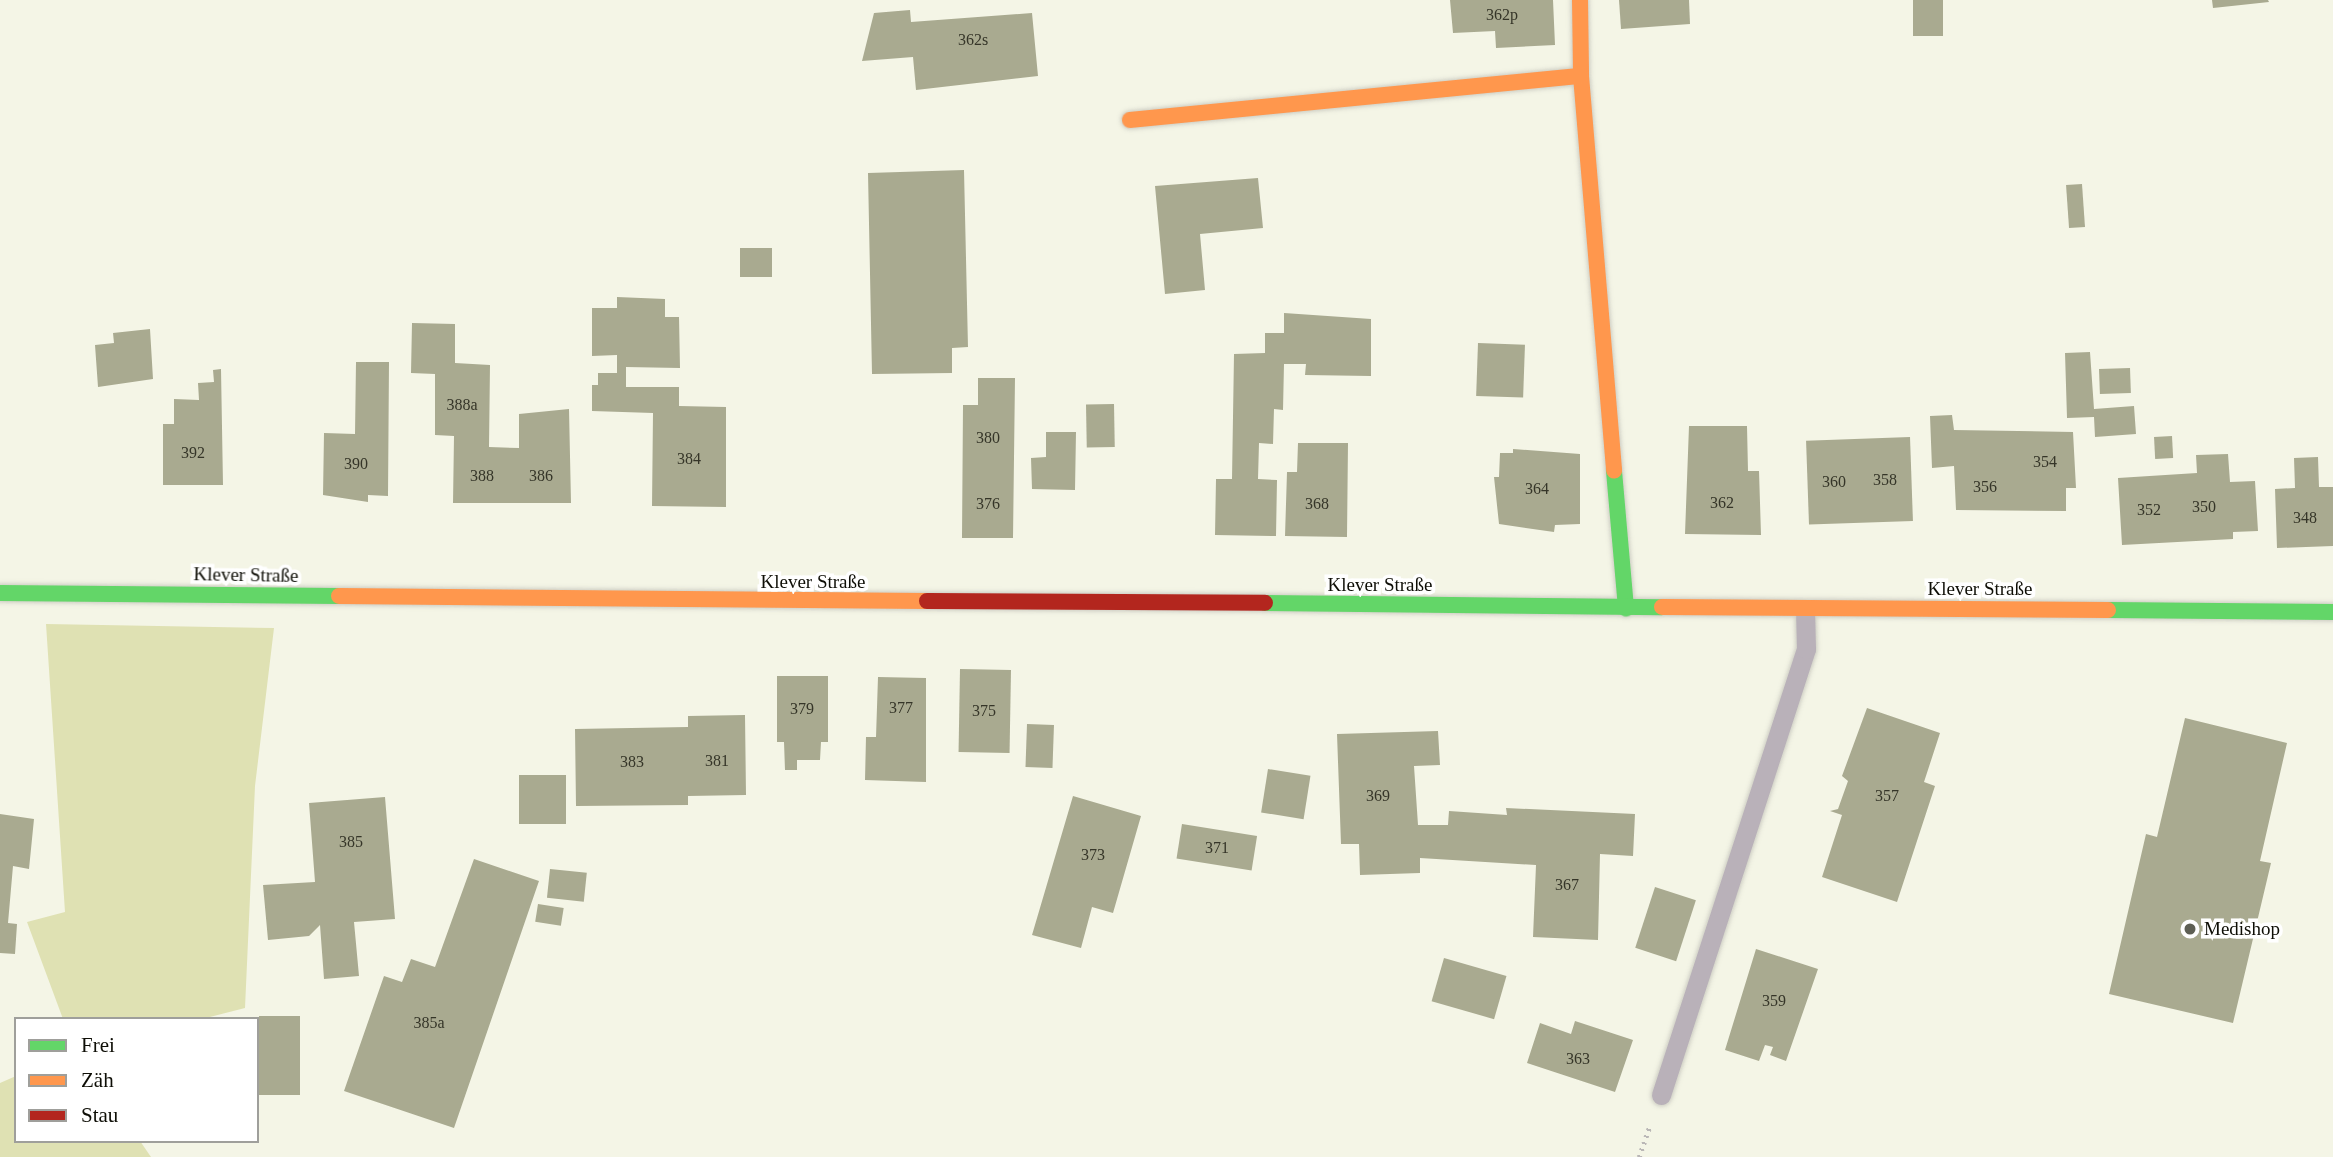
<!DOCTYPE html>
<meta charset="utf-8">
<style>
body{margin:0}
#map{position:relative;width:2333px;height:1157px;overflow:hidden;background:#f4f5e6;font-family:Georgia,serif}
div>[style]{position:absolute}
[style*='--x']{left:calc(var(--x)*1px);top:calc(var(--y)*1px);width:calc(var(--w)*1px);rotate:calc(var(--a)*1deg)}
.green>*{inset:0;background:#dfe1b3}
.building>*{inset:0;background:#a9aa90;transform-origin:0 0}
.path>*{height:4.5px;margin-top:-2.25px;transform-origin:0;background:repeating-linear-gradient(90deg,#bab7b6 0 2px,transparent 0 7px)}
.roads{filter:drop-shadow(0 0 2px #cecec4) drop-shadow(0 0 2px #cecec4)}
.lane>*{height:19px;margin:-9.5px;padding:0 9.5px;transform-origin:9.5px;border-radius:9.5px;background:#b9b1b9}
.fast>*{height:16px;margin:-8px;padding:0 8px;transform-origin:8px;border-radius:8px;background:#63d668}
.slow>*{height:16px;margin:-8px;padding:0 8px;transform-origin:8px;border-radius:8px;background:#ff974d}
.jam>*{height:16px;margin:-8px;padding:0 8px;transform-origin:8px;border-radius:8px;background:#b3261e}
.dots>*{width:19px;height:19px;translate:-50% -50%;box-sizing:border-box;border:4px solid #fff;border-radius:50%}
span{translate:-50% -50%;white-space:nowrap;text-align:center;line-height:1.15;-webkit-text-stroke:7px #fff;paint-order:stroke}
.number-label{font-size:16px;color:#353528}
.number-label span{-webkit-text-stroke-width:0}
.street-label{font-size:19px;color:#0e0e06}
.poi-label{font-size:19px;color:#0e0e06}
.left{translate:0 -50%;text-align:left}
.legend{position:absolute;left:14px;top:1017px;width:245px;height:126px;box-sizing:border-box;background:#fff;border:2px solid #9f9f9b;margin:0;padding:9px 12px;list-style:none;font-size:21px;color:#0e0e06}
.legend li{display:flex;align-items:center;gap:14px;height:35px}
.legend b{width:35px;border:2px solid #9f9f9b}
</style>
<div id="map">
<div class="green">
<i style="clip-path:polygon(46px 624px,274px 628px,255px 786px,245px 1008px,202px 1019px,63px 1019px,27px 922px,65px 912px)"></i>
<i style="clip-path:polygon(16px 1076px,16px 1141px,140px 1141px,151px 1157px,0 1157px,0 1083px)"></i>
</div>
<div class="building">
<i style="clip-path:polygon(1450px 0,1553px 0,1555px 45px,1496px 48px,1495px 31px,1453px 33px)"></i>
<i style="clip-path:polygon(1619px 0,1689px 0,1690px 24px,1621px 29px)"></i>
<i style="left:1913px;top:0;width:30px;height:36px"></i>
<i style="clip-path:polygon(2212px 0,2268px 0,2269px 2px,2213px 8px)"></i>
<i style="clip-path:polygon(910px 10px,911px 22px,1032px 13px,1038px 76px,916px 90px,913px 57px,862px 61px,874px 13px)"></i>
<i style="clip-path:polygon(964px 170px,968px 347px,952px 348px,952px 373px,872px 374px,868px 173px)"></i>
<i style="clip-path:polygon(1258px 178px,1263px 228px,1200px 234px,1205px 290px,1165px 294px,1155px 186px)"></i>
<i style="left:2082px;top:184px;width:43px;height:16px;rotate:86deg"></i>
<i style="left:772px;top:248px;width:29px;height:32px;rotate:90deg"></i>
<i style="clip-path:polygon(617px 297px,665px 299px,665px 317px,679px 317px,680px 368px,626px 367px,626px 387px,679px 387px,679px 406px,726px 407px,726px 507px,652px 506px,653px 413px,592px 411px,592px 385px,598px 385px,598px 373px,617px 373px,617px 355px,592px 356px,592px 308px,617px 308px)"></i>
<i style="clip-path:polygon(1284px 313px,1371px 319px,1371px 376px,1305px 375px,1306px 364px,1284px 364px,1283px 410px,1274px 409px,1273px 444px,1259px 443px,1258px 479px,1277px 480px,1276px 536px,1215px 535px,1216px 479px,1232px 479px,1234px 354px,1265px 353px,1265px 333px,1284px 333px)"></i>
<i style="clip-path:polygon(412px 323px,455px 324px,455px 363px,490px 365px,489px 447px,519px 448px,519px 414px,569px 409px,571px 503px,453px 503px,454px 436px,435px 435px,435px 374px,411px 373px)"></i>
<i style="clip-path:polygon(150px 329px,153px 379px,98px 387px,95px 345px,114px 343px,113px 333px)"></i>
<i style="left:1478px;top:343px;width:47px;height:53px;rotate:2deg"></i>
<i style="clip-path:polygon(2090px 352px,2094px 409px,2134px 406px,2136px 434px,2095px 437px,2094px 417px,2067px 418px,2065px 353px)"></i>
<i style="clip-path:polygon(356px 362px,389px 362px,388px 496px,368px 495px,368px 502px,323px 495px,324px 433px,355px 434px)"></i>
<i style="left:2130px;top:368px;width:25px;height:31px;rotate:88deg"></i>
<i style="clip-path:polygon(221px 369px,223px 485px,163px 485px,163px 424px,174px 424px,174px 399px,199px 400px,198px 383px,214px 382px,213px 370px)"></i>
<i style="clip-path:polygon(978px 378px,1015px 378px,1013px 538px,962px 538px,963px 405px,978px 405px)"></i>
<i style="left:1114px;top:404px;width:43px;height:28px;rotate:89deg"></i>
<i style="clip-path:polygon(1952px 415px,1954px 430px,2073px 432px,2076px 488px,2066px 488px,2066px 511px,1956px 510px,1954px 466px,1932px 468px,1930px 416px)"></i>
<i style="clip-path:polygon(1689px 426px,1747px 426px,1748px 471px,1759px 471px,1761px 535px,1685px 534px)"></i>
<i style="clip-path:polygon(1046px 432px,1076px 432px,1075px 490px,1032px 489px,1031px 458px,1046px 457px)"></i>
<i style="left:2172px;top:436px;width:22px;height:18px;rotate:87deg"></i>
<i style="left:1910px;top:437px;width:84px;height:104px;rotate:88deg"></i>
<i style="clip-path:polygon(1298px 443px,1348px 443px,1347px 537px,1285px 536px,1287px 472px,1297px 472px)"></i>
<i style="clip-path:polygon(1513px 449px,1580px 454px,1580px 524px,1555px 525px,1554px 532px,1499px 524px,1494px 477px,1499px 477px,1500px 453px,1513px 453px)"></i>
<i style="clip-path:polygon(2228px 454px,2230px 482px,2255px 481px,2258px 531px,2233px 532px,2233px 539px,2122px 545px,2118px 478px,2197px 473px,2196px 455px)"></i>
<i style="clip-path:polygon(2318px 457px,2319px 487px,2333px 487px,2333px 546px,2277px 548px,2275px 489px,2295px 488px,2294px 458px)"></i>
<i style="left:960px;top:669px;width:51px;height:83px;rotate:1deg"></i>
<i style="clip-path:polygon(777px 676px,828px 676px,828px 742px,821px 742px,820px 760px,797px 760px,797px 770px,785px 770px,784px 742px,777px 742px)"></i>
<i style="clip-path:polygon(878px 677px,926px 678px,926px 782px,865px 780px,866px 737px,876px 737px)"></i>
<i style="clip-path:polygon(1867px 708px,1940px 733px,1924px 782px,1935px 786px,1897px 902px,1822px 877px,1842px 815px,1830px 811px,1838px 809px,1848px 781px,1842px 776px)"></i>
<i style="clip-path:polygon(745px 715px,746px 795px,688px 796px,688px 805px,576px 806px,575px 729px,688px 727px,688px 716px)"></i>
<i style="clip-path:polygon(2185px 718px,2287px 743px,2260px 861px,2271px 863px,2233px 1023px,2109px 994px,2146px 834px,2157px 837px)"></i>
<i style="left:1027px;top:724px;width:27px;height:43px;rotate:2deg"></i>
<i style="clip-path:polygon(1438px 731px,1440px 765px,1414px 766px,1418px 825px,1448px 825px,1449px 811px,1507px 815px,1506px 808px,1635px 814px,1633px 856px,1600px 854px,1598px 940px,1533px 937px,1536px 865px,1420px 858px,1420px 873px,1360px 875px,1359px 844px,1341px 844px,1337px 734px)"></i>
<i style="left:1268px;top:769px;width:43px;height:44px;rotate:9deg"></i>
<i style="left:519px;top:775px;width:47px;height:49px"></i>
<i style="clip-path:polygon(1073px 796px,1141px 816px,1113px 913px,1092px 907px,1081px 948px,1032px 935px)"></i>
<i style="clip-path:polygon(385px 797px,395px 919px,354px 922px,359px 976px,324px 979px,320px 925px,309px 936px,268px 940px,263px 885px,315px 882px,309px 803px)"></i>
<i style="clip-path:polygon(0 814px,34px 819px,29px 869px,13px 866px,8px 923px,17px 924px,15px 954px,0 953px)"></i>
<i style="left:1182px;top:824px;width:76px;height:35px;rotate:9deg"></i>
<i style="clip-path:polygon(474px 859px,539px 881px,454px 1128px,344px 1091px,384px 976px,402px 982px,411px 959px,435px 967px)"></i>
<i style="left:550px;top:869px;width:37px;height:29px;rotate:6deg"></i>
<i style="left:1655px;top:887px;width:43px;height:64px;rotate:18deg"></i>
<i style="left:538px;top:904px;width:26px;height:18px;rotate:9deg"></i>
<i style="clip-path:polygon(1756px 949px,1818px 969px,1786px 1061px,1770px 1055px,1773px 1047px,1765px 1045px,1759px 1061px,1725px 1050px)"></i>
<i style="left:1444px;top:958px;width:65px;height:45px;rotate:16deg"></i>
<i style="left:300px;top:1016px;width:79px;height:41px;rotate:90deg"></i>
<i style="clip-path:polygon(1575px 1021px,1633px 1040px,1615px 1092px,1527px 1063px,1540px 1023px,1571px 1034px)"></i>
</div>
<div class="path">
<i style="--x:1639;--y:1157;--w:34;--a:-71"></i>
</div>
<div class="roads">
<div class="lane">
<i style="--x:1661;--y:1095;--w:469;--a:-72"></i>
<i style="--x:1806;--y:649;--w:40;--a:-91.4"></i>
</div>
<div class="fast">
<i style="--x:1614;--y:471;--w:138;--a:85"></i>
<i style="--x:0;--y:593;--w:339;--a:0.5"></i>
<i style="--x:1265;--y:603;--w:397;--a:0.6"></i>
<i style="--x:2108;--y:610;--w:225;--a:0.5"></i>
</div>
<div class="slow">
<i style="--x:1580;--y:0;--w:76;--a:89.2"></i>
<i style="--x:1581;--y:76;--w:396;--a:85.2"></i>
<i style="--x:1130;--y:120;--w:453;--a:-5.6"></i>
<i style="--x:339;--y:596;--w:588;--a:0.49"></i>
<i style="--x:1662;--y:607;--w:446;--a:0.4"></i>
</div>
<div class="jam">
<i style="--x:927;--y:601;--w:338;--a:0.3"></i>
</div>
</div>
<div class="dots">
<i style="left:2190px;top:929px;background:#5e5f54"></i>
</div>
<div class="number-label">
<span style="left:1502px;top:15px">362p</span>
<span style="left:973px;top:40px">362s</span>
<span style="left:462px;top:405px">388a</span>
<span style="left:988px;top:438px">380</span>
<span style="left:193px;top:453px">392</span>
<span style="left:689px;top:459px">384</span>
<span style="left:2045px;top:462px">354</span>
<span style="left:356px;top:464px">390</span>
<span style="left:482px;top:476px">388</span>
<span style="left:541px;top:476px">386</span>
<span style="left:1885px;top:480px">358</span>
<span style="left:1834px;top:482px">360</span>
<span style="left:1985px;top:487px">356</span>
<span style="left:1537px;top:489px">364</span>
<span style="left:1722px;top:503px">362</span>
<span style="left:988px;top:504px">376</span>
<span style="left:1317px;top:504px">368</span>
<span style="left:2204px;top:507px">350</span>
<span style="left:2149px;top:510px">352</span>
<span style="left:2305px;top:518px">348</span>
<span style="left:901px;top:708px">377</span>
<span style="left:802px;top:709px">379</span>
<span style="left:984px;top:711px">375</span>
<span style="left:717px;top:761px">381</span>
<span style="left:632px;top:762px">383</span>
<span style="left:1378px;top:796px">369</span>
<span style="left:1887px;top:796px">357</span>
<span style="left:351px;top:842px">385</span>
<span style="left:1217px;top:848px">371</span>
<span style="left:1093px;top:855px">373</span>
<span style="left:1567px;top:885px">367</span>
<span style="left:1774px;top:1001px">359</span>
<span style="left:429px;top:1023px">385a</span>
<span style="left:1578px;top:1059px">363</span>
</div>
<div class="street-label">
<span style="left:246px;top:575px;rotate:1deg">Klever Straße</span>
<span style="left:813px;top:582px">Klever Straße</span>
<span style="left:1380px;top:585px">Klever Straße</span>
<span style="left:1980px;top:589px">Klever Straße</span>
</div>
<div class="poi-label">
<span class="left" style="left:2204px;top:929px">Medishop</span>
</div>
<ul class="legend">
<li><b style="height:9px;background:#63d668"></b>Frei</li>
<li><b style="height:9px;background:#ff974d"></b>Zäh</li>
<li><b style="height:9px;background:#b3261e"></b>Stau</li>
</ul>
</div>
